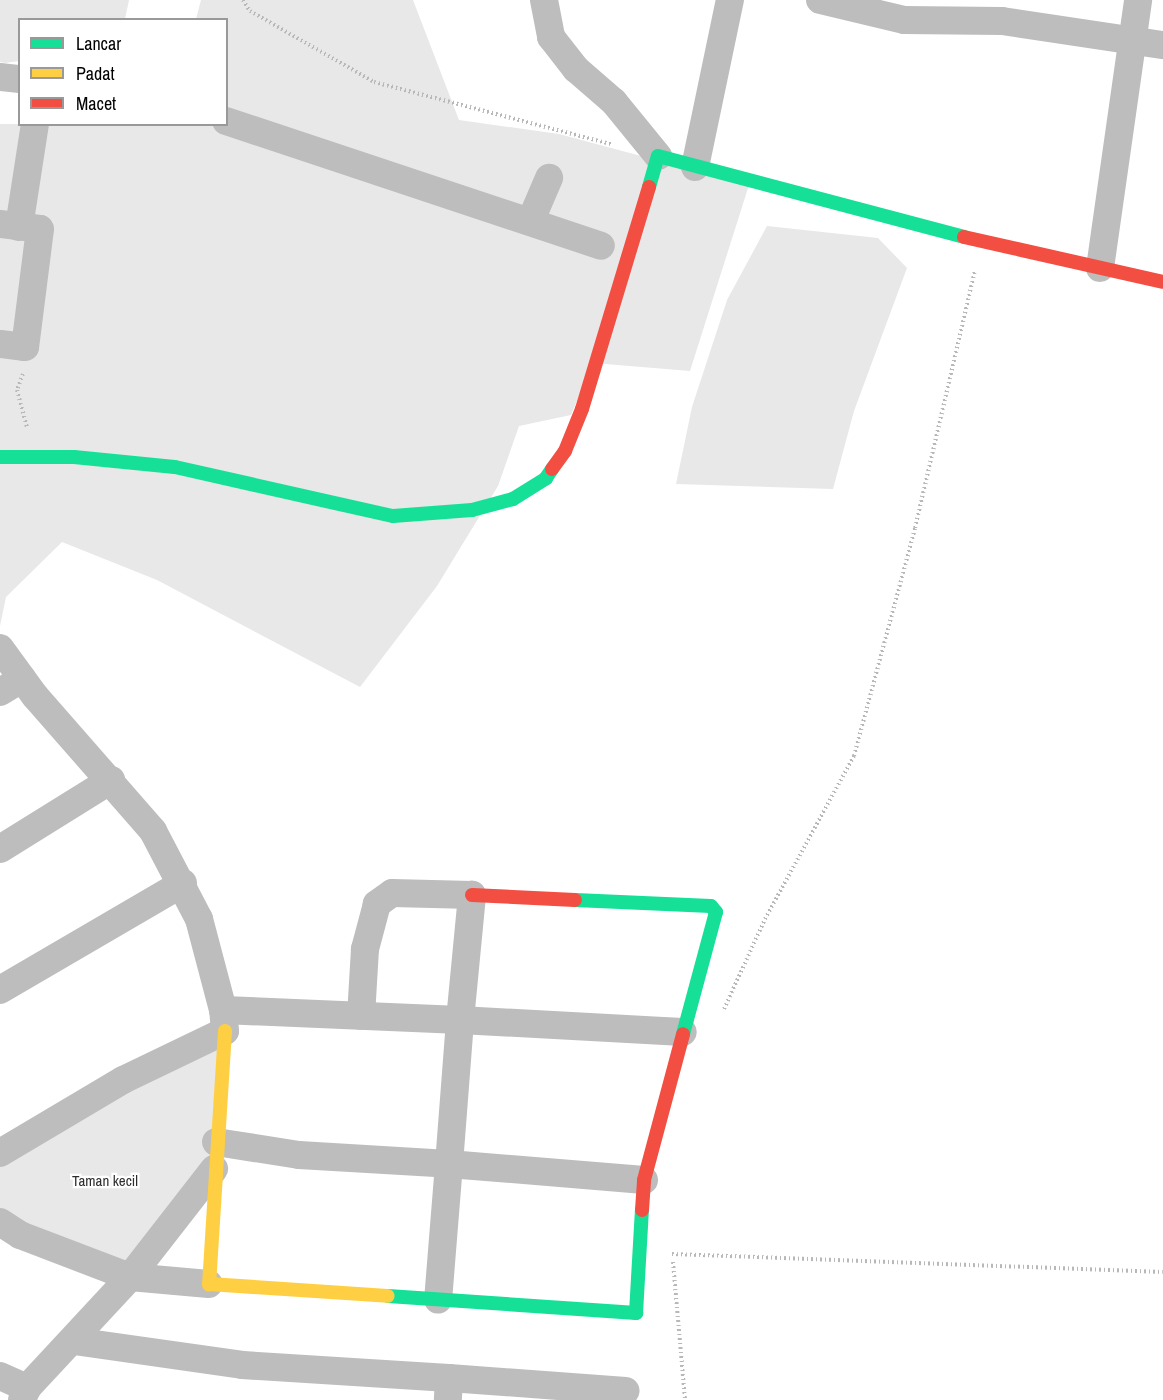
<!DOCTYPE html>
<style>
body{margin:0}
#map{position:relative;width:1163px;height:1400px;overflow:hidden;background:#fff;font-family:"Archivo Narrow",sans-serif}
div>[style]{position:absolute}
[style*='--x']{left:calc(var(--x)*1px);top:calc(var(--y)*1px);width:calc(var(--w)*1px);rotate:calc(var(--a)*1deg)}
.green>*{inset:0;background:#e8e8e8}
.path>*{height:4px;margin-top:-2px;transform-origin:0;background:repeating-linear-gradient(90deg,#b8b8b8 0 1.5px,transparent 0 4.5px)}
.street>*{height:28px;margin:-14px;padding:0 14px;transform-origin:14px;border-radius:14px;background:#bdbdbd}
.fast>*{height:14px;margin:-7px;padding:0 7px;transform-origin:7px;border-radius:7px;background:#16e098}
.slow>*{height:14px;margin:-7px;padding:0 7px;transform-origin:7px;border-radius:7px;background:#ffcf43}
.jam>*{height:14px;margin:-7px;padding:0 7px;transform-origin:7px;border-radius:7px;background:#f24e42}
span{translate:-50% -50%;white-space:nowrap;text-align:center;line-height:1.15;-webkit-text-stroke:4.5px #fff;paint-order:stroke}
.park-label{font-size:15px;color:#2d2d2d}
.legend{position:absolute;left:18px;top:18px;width:210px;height:108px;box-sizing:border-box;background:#fff;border:2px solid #999;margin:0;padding:8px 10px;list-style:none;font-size:18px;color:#000}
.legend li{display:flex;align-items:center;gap:12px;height:30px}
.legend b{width:30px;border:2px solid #999}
</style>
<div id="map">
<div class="green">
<i style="clip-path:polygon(0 0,129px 0,125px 19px,20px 20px,19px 61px,5px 63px,0 62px)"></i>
<i style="clip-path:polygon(201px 0,413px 0,459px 120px,559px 134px,749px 185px,690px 371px,593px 363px,571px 415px,519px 426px,498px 486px,437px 586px,360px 687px,157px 580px,62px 542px,6px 597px,0 626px,0 124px,226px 124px,226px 20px,196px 19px)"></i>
<i style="clip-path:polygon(767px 226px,878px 238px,907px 268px,854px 411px,833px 489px,676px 484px,692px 407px,727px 300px)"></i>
<i style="clip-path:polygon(222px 1035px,212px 1167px,131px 1271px,0 1216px,0 1156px)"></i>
</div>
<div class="path">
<i style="--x:243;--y:0;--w:13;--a:58"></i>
<i style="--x:250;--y:11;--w:143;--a:29.8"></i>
<i style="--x:374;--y:82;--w:245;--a:14.7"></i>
<i style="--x:23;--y:374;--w:17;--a:111"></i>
<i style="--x:17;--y:390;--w:38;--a:75"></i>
<i style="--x:724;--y:1009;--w:99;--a:-65.5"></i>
<i style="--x:765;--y:919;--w:186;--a:-61.4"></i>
<i style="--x:854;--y:756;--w:236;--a:-75"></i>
<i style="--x:915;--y:528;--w:264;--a:-76.9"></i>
<i style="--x:672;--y:1254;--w:491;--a:2.1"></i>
<i style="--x:673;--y:1262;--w:139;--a:85"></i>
</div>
<div class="street">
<i style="--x:544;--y:0;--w:38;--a:79"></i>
<i style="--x:551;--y:37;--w:41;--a:52"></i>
<i style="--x:576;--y:69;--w:50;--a:41"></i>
<i style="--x:614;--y:102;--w:70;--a:50.8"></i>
<i style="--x:820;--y:0;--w:86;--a:13.4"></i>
<i style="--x:904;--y:20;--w:98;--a:0.6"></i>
<i style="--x:1002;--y:21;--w:163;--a:8.5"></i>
<i style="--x:0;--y:77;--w:20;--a:6"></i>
<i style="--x:226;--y:121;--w:395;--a:18.4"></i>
<i style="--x:695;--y:167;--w:171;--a:-78.2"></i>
<i style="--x:531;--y:220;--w:46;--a:-66.8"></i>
<i style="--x:0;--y:224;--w:40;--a:7.1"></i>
<i style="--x:40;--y:229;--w:119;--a:97.2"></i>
<i style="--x:25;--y:347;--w:25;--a:-173"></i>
<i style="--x:19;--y:227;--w:104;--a:-81.2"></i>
<i style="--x:1100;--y:268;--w:271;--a:-81.9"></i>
<i style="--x:0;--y:648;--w:59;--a:53.9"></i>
<i style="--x:35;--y:696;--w:179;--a:48.8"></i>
<i style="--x:153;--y:831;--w:99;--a:62.4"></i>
<i style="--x:199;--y:919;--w:94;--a:75.2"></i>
<i style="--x:0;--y:692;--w:26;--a:-31"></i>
<i style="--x:0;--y:849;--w:131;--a:-31.9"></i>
<i style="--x:0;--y:990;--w:212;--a:-30.3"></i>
<i style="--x:216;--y:1142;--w:84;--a:8.9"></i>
<i style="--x:299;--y:1155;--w:150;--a:3.4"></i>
<i style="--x:449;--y:1164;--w:136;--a:94.6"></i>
<i style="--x:0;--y:1153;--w:143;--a:-30.7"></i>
<i style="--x:123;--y:1080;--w:113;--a:-25.7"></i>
<i style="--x:225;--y:1031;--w:21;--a:-95"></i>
<i style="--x:223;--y:1010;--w:237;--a:2.4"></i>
<i style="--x:460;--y:1020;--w:126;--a:-84.5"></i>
<i style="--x:472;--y:895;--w:80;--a:-178.6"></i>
<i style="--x:392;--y:893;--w:19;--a:144"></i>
<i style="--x:377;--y:904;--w:47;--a:104.9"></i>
<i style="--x:365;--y:949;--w:67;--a:93.4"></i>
<i style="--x:644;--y:1180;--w:196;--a:-175.3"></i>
<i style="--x:449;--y:1164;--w:144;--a:-85.6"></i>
<i style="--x:460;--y:1020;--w:223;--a:3.1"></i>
<i style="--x:0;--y:1222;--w:24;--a:33"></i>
<i style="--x:20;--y:1235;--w:118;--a:20.9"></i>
<i style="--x:130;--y:1277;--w:79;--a:5.1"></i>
<i style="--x:74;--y:1341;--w:170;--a:8.1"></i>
<i style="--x:242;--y:1365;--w:207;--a:3.6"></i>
<i style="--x:449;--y:1378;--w:22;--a:93"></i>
<i style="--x:0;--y:1376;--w:30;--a:24"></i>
<i style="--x:449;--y:1378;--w:177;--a:4.2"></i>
<i style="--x:22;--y:1400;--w:13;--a:-67"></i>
<i style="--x:27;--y:1388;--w:151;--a:-47.1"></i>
<i style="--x:130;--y:1277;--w:137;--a:-52.1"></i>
</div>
<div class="fast">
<i style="--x:649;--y:187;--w:32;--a:-74"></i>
<i style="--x:658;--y:156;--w:317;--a:14.8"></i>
<i style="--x:0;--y:457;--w:74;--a:0"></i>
<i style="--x:74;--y:457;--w:101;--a:5.7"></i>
<i style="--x:175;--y:467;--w:223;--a:12.7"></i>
<i style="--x:393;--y:516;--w:79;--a:-4.3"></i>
<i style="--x:472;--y:510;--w:42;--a:-15"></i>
<i style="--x:513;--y:499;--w:39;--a:-32"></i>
<i style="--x:546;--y:478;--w:11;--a:-56"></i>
<i style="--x:575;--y:900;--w:136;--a:2.5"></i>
<i style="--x:711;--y:906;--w:8;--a:50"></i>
<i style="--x:716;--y:912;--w:126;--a:105.1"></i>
<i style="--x:388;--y:1296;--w:249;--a:3.9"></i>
<i style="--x:636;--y:1313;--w:103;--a:-86.7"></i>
</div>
<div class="slow">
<i style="--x:225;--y:1031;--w:254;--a:93.6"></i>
<i style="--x:209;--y:1284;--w:179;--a:3.8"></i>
</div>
<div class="jam">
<i style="--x:964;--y:237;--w:204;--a:12.7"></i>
<i style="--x:552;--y:469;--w:22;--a:-54"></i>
<i style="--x:565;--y:451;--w:45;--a:-68"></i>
<i style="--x:582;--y:409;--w:232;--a:-73.2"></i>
<i style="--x:472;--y:895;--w:103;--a:2.8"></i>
<i style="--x:642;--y:1210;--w:30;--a:-86"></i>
<i style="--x:644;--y:1180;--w:151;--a:-75"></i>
</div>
<div class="park-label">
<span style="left:105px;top:1181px">Taman kecil</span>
</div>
<ul class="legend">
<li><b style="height:8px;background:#16e098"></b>Lancar</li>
<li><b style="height:8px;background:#ffcf43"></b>Padat</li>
<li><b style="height:8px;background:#f24e42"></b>Macet</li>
</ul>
</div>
